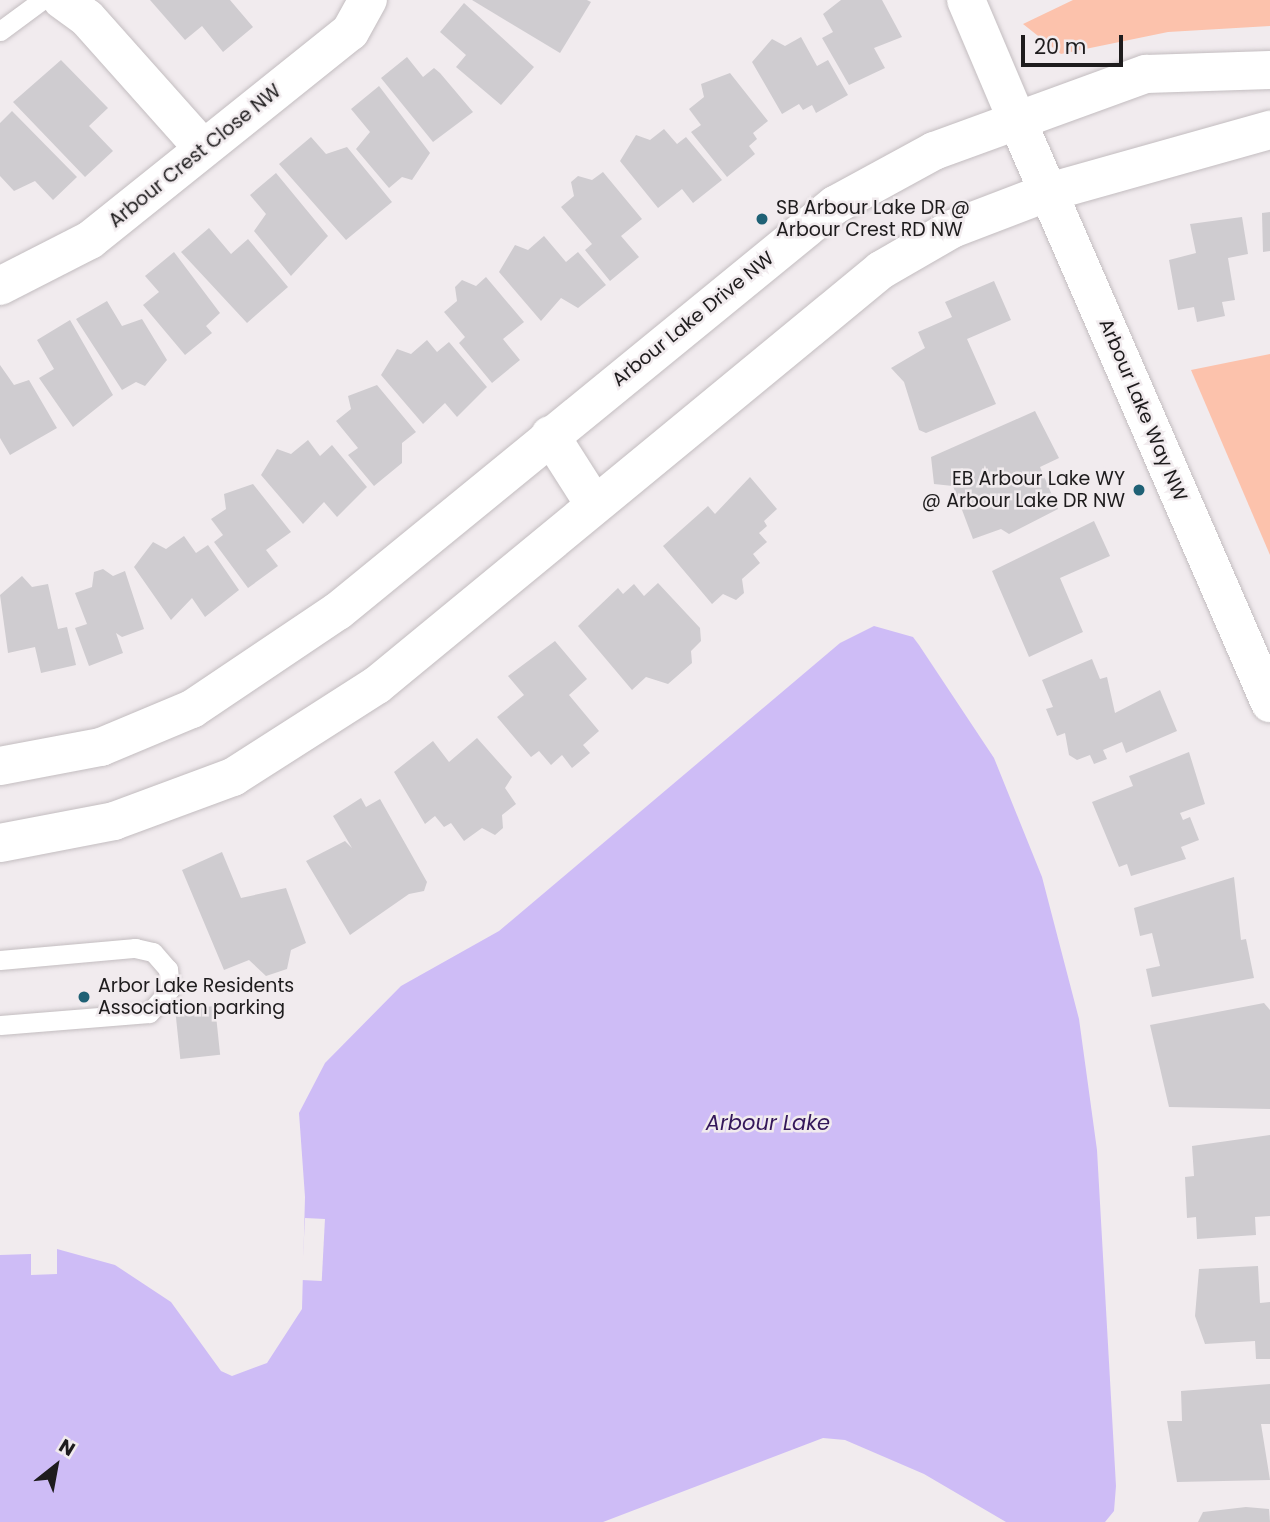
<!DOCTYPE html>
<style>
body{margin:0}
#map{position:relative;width:1270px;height:1522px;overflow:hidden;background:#f1ebee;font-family:Poppins,sans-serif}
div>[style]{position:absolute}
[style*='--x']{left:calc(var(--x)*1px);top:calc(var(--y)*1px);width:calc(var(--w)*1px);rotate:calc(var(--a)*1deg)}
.green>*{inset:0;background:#fcc2ac}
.water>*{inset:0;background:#cebcf6}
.pier>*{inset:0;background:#f1ebee;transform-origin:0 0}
.building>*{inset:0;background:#cfccd0;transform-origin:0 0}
.roads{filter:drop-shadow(0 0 2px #c3bdc0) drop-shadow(0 0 2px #c3bdc0)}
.service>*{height:19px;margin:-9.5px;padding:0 9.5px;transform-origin:9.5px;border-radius:9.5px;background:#fff}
.minor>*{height:38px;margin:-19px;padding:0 19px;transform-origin:19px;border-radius:19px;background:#fff}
.tertiary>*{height:38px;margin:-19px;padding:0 19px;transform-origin:19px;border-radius:19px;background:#fff}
.dots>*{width:19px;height:19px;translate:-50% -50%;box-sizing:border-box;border:4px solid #f1ebee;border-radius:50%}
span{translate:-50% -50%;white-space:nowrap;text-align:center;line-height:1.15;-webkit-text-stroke:5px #f1ebee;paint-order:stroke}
.street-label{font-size:19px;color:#1e1c1d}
.poi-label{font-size:19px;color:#1e1c1d}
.left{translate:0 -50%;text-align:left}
.right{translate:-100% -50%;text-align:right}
.water-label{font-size:21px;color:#34175a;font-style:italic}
.north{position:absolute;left:21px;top:1431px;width:70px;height:70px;-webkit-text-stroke:5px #f1ebee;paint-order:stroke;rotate:31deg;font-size:19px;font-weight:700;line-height:28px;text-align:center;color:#1e1c1d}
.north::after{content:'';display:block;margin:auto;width:24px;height:32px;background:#1e1c1d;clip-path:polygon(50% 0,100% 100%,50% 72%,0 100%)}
.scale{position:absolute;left:1021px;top:35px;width:102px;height:32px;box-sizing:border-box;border:4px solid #1e1c1d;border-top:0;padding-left:9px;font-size:21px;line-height:24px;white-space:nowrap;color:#1e1c1d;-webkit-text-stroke:5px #f1ebee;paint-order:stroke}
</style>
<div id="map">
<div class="green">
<i style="clip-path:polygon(1073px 0,1270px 0,1270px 26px,1168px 32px,1061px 54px,1023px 24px)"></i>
<i style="clip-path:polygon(1270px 354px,1270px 555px,1191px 370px)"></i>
</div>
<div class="water">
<i style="clip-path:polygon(874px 626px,913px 637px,919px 645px,994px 758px,1042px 877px,1079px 1019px,1097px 1150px,1116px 1486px,1114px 1511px,1105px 1522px,1006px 1522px,924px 1474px,845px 1440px,823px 1438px,603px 1522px,0 1522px,0 1255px,31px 1254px,31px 1275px,57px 1274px,57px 1249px,115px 1265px,171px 1302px,221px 1371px,232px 1376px,267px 1363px,302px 1309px,305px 1197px,299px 1113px,325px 1063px,401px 986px,499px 931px,840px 643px)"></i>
</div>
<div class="pier">
<i style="left:305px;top:1218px;width:20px;height:62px;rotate:3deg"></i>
</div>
<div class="building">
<i style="clip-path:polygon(150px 0,230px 0,253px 27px,223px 52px,202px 26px,185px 40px)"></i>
<i style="clip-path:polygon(472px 0,587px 0,591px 2px,560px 53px)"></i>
<i style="clip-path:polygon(841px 0,882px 0,902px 37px,874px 48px,885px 68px,849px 85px,822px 38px,833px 32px,823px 14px)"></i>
<i style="clip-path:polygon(464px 3px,534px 67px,501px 105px,456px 67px,466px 55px,440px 32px)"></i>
<i style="clip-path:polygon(801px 37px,817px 66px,828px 60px,848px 95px,816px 113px,812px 105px,803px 110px,799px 104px,782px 114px,752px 62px,772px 39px,785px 46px)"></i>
<i style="clip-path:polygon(407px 57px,423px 77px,434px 68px,440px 73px,473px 112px,433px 142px,381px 78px)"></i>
<i style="clip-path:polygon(61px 60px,108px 108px,89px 126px,113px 151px,85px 177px,13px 102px)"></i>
<i style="clip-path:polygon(730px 73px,768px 121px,753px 133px,757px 139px,749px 146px,755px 154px,727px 177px,691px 132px,701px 125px,689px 109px,704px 97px,701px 84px)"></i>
<i style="clip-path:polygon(379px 86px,430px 153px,412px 180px,402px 177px,389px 188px,356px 149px,370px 132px,351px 109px)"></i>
<i style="clip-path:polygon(12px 111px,77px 177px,53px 200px,35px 181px,14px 191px,0 176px,0 123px)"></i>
<i style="clip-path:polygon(664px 129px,677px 144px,686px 137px,722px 180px,693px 203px,682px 189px,658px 208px,620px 161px,636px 135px,650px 140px)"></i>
<i style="clip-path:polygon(311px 137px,326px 154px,347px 147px,392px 202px,346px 240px,279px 164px)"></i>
<i style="clip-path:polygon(603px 172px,642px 219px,621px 236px,639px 257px,610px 281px,585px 250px,592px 244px,561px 207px,574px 196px,571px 182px,578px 176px,592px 180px)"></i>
<i style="clip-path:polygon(276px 173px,328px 236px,291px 276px,254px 231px,266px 214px,250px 195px)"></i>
<i style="clip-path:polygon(1270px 212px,1270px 251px,1263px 252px,1262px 213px)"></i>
<i style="clip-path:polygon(1242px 217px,1248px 254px,1228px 258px,1235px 300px,1222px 302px,1225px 316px,1197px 322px,1194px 307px,1178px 310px,1169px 260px,1196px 253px,1190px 224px)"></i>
<i style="clip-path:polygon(209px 228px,231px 254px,248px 239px,288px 287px,247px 323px,181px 252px)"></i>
<i style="clip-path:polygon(544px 236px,566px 262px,578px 252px,606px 285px,578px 308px,561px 298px,541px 321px,499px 272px,515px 245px,528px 250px)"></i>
<i style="clip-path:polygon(174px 252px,220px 313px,206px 326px,212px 333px,185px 355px,143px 305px,159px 292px,145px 276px)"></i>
<i style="clip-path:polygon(486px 277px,524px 322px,503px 339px,520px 360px,492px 383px,459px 343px,465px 337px,444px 312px,457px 301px,455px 287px,462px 280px,476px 286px)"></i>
<i style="clip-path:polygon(994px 281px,1011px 320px,967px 339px,996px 404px,926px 433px,919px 430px,904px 382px,891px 368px,925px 348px,918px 332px,952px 317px,945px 302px)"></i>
<i style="clip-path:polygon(107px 301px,122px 326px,142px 319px,167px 360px,145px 386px,136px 382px,122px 390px,76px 319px)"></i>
<i style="clip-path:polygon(70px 320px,113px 395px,73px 427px,39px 378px,54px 369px,37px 340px)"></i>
<i style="clip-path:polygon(427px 340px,437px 352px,449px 342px,487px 387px,457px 417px,445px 403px,423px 424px,381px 375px,397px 349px,411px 354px)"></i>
<i style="clip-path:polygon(0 365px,14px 385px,29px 380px,57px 428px,10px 455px,0 438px)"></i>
<i style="clip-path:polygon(377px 385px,416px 432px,402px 443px,402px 463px,374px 486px,348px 455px,358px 448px,336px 421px,351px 409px,348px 396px)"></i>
<i style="clip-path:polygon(1035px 411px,1059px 458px,1040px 467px,1058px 509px,1009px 534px,1001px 529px,973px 539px,953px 486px,934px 484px,931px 457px)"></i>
<i style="clip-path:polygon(308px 440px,320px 456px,332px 445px,367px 487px,337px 517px,324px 502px,303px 524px,261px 475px,277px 449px,291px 454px)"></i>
<i style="clip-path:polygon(750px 477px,777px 509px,764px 521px,767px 526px,759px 533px,767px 542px,753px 554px,760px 563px,742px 579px,744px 593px,736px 600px,723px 594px,712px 604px,663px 546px,708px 506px,715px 514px)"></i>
<i style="clip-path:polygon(253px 484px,291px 532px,266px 550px,278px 566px,248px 588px,214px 542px,223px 535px,211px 519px,226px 509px,224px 494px)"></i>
<i style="clip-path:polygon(1094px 521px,1110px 556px,1060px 578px,1083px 632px,1029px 657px,992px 571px)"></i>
<i style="clip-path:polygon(184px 536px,196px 553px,208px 545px,239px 590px,205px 617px,192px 598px,171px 620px,134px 567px,153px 542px,166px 549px)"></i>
<i style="clip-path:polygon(103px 569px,113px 576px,125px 571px,144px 629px,122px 637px,116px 633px,123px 653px,89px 666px,75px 628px,87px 624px,75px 593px,92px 587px,94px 572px)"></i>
<i style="clip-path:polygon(22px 576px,32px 587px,48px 584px,58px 629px,67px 627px,76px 665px,41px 673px,35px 647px,8px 653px,0 595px)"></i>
<i style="clip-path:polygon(658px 583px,700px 628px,701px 641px,691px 651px,692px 663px,668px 684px,646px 677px,632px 690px,578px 626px,618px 588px,623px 594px,634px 584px,644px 596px)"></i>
<i style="clip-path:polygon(555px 641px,587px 679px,569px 695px,599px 731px,583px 745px,590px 753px,572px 768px,562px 755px,551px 765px,539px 751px,531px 757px,497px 717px,524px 695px,508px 676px)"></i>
<i style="clip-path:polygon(1092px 659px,1100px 679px,1107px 677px,1115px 713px,1160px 690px,1177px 731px,1126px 753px,1122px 742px,1103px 750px,1107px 759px,1094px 764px,1090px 755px,1077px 760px,1069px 755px,1065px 733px,1057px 736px,1046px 709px,1053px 707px,1042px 680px)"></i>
<i style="clip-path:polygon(477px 738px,512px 777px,505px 788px,516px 804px,502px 815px,503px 828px,495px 835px,482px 828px,464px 841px,451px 823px,444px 827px,435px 816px,425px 824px,394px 772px,433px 741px,449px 762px)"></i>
<i style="clip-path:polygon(1189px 752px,1205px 804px,1180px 813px,1183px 820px,1190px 817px,1199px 840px,1181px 847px,1186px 859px,1131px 876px,1127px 864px,1119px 867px,1092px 802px,1133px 786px,1129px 776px)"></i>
<i style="clip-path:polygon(361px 798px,366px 807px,380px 799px,427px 882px,424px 891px,409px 894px,350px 935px,306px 861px,345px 841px,352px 848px,333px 816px)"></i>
<i style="clip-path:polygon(222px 852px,241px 898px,286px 888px,306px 943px,291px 950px,287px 969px,266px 976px,249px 960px,224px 970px,182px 870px)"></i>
<i style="clip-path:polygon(1234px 877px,1241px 940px,1246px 939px,1254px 978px,1152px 997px,1146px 969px,1160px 966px,1152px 933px,1140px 936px,1134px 908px)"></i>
<i style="clip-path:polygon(1264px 1003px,1270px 1010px,1270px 1109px,1169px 1107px,1150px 1025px)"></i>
<i style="left:215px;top:1006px;width:49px;height:40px;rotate:84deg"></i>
<i style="clip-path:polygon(1270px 1135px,1270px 1216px,1255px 1217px,1256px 1235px,1197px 1239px,1196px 1217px,1187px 1218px,1185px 1177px,1194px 1176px,1192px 1146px)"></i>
<i style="clip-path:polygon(1258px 1266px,1260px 1303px,1270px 1302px,1270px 1359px,1256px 1359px,1255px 1341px,1205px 1344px,1195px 1316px,1199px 1269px)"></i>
<i style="clip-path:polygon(1270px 1384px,1270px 1424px,1261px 1424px,1270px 1480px,1177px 1482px,1167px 1421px,1182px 1421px,1181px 1391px)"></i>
<i style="clip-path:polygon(1246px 1507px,1269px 1509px,1270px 1522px,1198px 1522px,1203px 1512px)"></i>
</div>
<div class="roads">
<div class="service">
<i style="--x:0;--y:31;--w:52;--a:-36.4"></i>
<i style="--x:0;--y:960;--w:136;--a:-5.1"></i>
<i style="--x:135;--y:948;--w:18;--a:13"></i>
<i style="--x:153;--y:952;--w:23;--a:49"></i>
<i style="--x:168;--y:969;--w:20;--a:84"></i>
<i style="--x:170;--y:989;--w:32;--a:131"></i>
<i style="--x:149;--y:1013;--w:149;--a:175.4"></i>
</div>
<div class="minor">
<i style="--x:62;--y:0;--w:31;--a:36"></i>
<i style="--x:87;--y:18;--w:173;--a:48.3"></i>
<i style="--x:966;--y:0;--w:128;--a:67"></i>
<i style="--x:0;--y:286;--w:101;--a:-27.1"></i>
<i style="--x:90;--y:240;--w:333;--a:-38.7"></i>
<i style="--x:350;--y:32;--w:37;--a:-61"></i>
<i style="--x:550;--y:435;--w:82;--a:57.5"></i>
</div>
<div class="tertiary">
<i style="--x:1016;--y:118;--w:638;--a:66.53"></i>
<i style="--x:0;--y:766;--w:103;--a:-10.7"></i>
<i style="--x:101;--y:747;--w:99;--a:-22.7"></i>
<i style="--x:192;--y:709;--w:176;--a:-33.9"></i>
<i style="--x:338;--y:611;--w:642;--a:-39.25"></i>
<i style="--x:835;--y:205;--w:113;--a:-28.6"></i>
<i style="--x:934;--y:151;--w:226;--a:-20"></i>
<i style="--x:1146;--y:74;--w:124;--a:-1.8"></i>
<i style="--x:0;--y:843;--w:116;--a:-10.9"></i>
<i style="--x:114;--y:821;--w:127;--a:-20.3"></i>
<i style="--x:233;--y:777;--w:171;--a:-32.6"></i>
<i style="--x:377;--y:685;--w:653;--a:-39.47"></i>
<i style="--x:881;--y:270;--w:82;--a:-30"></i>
<i style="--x:952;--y:229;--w:104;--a:-20.9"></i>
<i style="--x:1049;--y:192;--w:230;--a:-15.7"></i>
</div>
</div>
<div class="dots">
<i style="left:762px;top:219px;background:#1f6175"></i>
<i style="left:1139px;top:490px;background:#1f6175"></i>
<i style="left:84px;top:997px;background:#1f6175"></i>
</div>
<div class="street-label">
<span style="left:195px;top:156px;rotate:-39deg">Arbour Crest Close NW</span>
<span style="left:693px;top:319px;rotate:-39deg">Arbour Lake Drive NW</span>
<span style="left:1143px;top:410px;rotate:67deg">Arbour Lake Way NW</span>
</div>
<div class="poi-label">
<span class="left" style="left:776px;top:219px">SB Arbour Lake DR @<br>Arbour Crest RD NW</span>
<span class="right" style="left:1125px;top:490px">EB Arbour Lake WY<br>@ Arbour Lake DR NW</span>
<span class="left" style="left:98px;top:997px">Arbor Lake Residents<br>Association parking</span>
</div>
<div class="water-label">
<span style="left:768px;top:1123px">Arbour Lake</span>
</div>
<div class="north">N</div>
<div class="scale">20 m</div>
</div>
